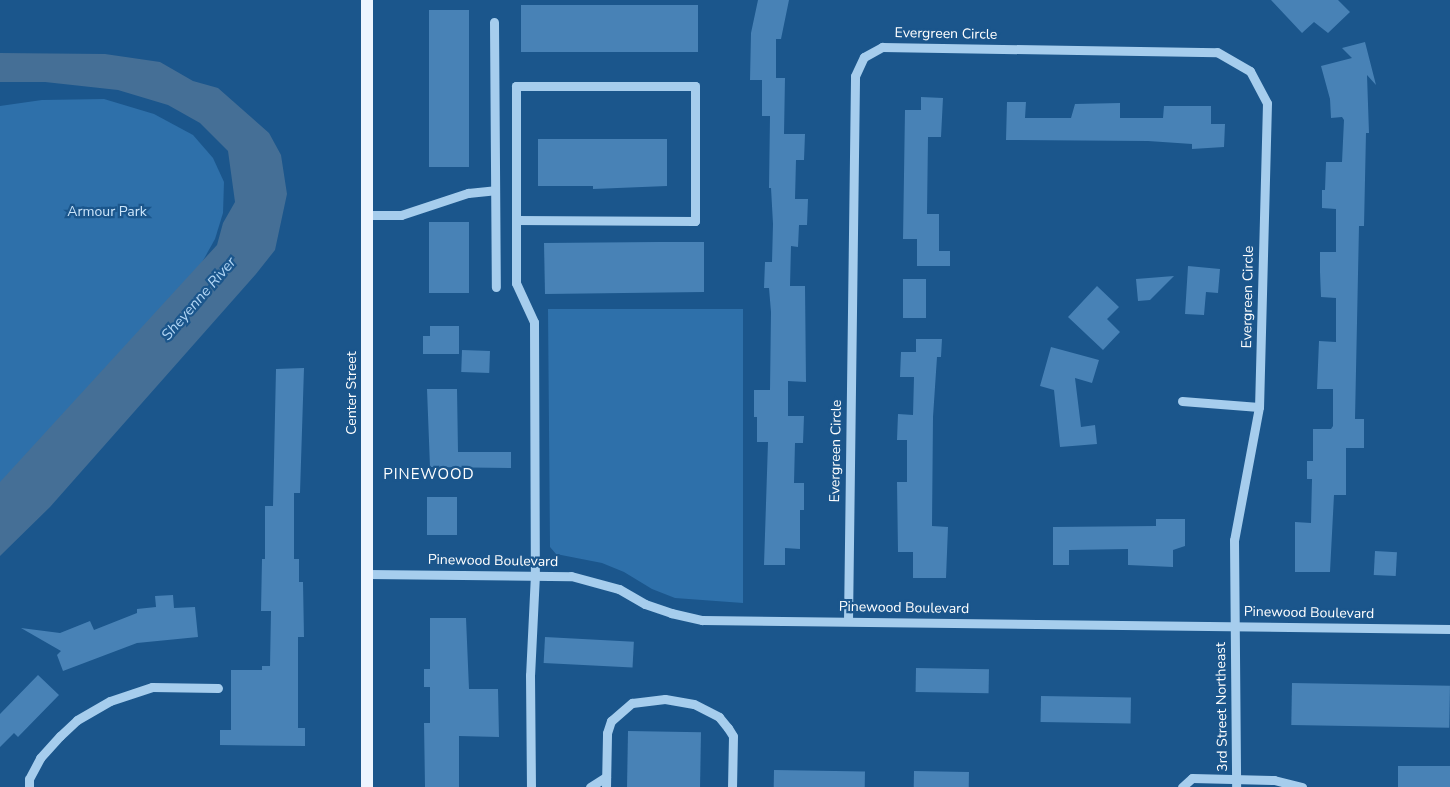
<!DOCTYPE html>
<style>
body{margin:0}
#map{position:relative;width:1450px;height:787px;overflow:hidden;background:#1b568c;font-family:"Nunito Sans",sans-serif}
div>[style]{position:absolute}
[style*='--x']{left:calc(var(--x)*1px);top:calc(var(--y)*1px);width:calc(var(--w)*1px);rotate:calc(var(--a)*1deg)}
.green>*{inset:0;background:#2e70aa}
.water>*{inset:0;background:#456f96}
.building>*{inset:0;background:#4882b6;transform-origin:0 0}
.minor>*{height:9px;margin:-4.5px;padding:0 4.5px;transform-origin:4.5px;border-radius:4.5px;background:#a6cded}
.major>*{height:12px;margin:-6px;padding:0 6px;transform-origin:6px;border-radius:6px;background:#edf5ff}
span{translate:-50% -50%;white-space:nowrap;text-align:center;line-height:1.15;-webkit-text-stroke:4.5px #1b568c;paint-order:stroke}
.street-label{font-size:14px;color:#fff}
.park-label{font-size:14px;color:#cce5fa}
.water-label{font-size:15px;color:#b2d6f5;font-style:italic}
.neighbourhood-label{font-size:15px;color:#fff;letter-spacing:1px}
</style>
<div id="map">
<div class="green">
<i style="clip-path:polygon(104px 99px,154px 114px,193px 135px,213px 158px,224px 182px,223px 213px,215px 239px,200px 266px,0 491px,0 106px,42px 100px)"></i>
<i style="clip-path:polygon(548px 309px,743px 309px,743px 603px,675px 598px,652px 589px,624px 572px,602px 563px,556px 554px,550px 547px)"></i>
</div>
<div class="water">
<i style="clip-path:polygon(0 53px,105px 54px,160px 62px,193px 81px,218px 88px,269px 133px,281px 155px,287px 194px,275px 250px,256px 274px,50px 507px,0 556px,0 482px,217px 245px,223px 223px,235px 202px,228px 151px,200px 123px,168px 105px,118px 90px,45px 82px,0 82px)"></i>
</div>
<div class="building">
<i style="clip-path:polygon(758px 0,789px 0,781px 39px,776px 39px,776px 78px,785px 78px,784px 134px,805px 134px,804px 160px,796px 160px,795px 199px,808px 199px,807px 225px,799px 225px,798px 247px,791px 246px,790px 286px,805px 286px,806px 382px,788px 381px,788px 416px,804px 416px,803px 443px,795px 443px,794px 483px,804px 483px,804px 510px,800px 510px,800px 549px,785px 548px,785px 565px,764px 565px,768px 442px,757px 442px,757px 417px,754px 417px,754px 390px,770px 390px,771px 312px,769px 288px,764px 288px,765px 262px,772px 262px,773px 224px,771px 188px,769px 188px,770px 116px,762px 116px,762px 80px,750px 80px,751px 33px)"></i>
<i style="clip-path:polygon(1271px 0,1338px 0,1350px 12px,1328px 33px,1314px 22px,1302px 33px)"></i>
<i style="left:521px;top:5px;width:177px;height:47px"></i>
<i style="left:429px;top:10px;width:40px;height:157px"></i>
<i style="clip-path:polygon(1365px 42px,1376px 85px,1367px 75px,1369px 133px,1366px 133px,1364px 226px,1359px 226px,1355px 419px,1364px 419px,1364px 448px,1346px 448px,1346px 495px,1334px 495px,1330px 572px,1295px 572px,1295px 522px,1311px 523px,1312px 479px,1307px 479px,1307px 461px,1313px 461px,1313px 429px,1331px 429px,1333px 426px,1333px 389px,1317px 389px,1319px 341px,1336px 342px,1336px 298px,1321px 297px,1320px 272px,1320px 252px,1336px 252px,1336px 209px,1322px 208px,1322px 190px,1325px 190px,1326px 162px,1342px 162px,1344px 120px,1342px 117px,1331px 118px,1330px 99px,1321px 66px,1352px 58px,1342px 48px)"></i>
<i style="clip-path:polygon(921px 97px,943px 98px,941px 137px,928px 137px,927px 214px,939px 214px,939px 251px,950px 251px,950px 266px,917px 266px,917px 239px,903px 239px,905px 110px,921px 110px)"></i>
<i style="clip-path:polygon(1007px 102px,1026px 102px,1025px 118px,1071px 118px,1075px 104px,1120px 103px,1120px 118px,1163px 118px,1164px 106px,1211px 106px,1211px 124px,1225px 124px,1224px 147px,1192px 149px,1192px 144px,1148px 141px,1006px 140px)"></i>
<i style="clip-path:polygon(538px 139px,667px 139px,667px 186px,593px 189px,593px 186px,538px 186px)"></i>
<i style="left:429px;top:222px;width:40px;height:71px"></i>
<i style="clip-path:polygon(658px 242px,704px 242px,704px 292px,545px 294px,544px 243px)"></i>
<i style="clip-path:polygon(1188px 266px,1220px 269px,1218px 293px,1206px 292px,1204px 315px,1185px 314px)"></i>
<i style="clip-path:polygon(1174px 276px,1150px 300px,1138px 301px,1136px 279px)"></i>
<i style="left:903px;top:279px;width:23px;height:39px"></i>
<i style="clip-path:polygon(1097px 286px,1119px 307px,1107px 319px,1120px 332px,1103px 350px,1068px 317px)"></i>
<i style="clip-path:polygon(430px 326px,459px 326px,459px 354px,423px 354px,423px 336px,430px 336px)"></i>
<i style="clip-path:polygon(916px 339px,942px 339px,941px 357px,937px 357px,933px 417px,932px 526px,948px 527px,946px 578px,913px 578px,913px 552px,898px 552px,897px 482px,907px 482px,907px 440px,897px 440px,898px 414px,913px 415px,914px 377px,900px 377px,901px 352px,916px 352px)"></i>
<i style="clip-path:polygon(1051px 347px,1099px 360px,1092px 383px,1075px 378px,1081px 427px,1095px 425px,1097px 444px,1060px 447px,1054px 390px,1040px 386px)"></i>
<i style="left:462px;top:350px;width:28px;height:22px;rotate:2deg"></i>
<i style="clip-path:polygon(304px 368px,300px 493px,294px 493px,294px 559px,299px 559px,299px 582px,303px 582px,304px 637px,298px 637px,298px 728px,305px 728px,305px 746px,220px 745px,220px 730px,231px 730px,231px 670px,262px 670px,262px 666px,270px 666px,271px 611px,261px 611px,262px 559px,265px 559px,265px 506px,273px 506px,276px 369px)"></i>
<i style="clip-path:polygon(427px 389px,457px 389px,458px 452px,511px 452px,511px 468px,430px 467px)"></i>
<i style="left:427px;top:497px;width:30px;height:38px"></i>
<i style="clip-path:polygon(1156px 519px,1185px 519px,1185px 546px,1173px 550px,1173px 567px,1128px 565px,1128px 549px,1069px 550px,1069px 565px,1053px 565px,1053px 527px,1156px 526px)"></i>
<i style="left:1375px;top:551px;width:22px;height:24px;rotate:3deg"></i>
<i style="clip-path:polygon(173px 595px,174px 608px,195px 607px,198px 637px,137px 643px,63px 671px,57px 655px,61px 651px,21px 628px,60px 633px,90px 621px,94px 630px,137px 613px,137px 609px,156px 607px,155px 596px)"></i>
<i style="clip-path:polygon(430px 618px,466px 618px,469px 689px,498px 689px,499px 737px,459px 736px,459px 787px,425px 787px,424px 723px,430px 723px,430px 687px,424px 687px,424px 669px,430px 669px)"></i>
<i style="left:545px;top:637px;width:89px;height:26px;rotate:3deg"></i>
<i style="left:916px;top:668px;width:73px;height:24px;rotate:1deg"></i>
<i style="clip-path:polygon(38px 675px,59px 695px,18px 737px,14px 733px,0 747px,0 714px)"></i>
<i style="left:1292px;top:683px;width:158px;height:42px;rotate:1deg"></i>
<i style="left:1041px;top:696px;width:90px;height:26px;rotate:1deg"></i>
<i style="left:628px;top:731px;width:73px;height:56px;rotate:1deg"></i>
<i style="left:1398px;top:766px;width:52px;height:21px"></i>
<i style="left:774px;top:770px;width:91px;height:17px;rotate:1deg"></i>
<i style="left:914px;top:771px;width:55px;height:16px;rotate:1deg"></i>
</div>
<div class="minor">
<i style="--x:494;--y:22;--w:265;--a:89.6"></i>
<i style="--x:367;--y:215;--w:34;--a:0"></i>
<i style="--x:401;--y:215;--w:71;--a:-18.2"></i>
<i style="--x:468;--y:193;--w:27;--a:-6"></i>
<i style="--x:516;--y:220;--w:179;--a:0.3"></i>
<i style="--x:695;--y:221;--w:135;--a:-90"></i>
<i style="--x:695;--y:86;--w:179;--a:180"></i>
<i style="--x:516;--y:86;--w:197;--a:90"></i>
<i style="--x:516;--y:283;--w:43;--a:65.2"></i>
<i style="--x:534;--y:322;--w:252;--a:89.8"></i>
<i style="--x:535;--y:574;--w:101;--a:92.8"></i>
<i style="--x:530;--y:675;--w:112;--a:89.5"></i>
<i style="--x:1182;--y:401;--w:77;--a:4.5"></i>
<i style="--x:367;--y:574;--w:204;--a:0.6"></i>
<i style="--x:571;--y:576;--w:50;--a:15.2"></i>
<i style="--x:619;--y:589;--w:30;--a:30"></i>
<i style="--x:645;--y:604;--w:28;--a:19"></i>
<i style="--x:671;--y:613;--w:32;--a:13"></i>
<i style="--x:702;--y:620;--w:748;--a:0.69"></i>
<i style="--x:848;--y:621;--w:545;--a:-89.26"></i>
<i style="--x:855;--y:76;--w:21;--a:-65"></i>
<i style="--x:864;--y:57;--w:21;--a:-29"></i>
<i style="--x:882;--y:47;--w:335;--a:0.9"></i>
<i style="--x:1217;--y:52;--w:38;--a:30"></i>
<i style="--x:1250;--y:71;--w:36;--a:62"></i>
<i style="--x:1267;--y:103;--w:304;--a:91.5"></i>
<i style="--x:1259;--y:407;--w:135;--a:100.6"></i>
<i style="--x:1234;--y:540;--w:247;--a:89.5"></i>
<i style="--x:29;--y:787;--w:8;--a:-90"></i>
<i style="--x:29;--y:779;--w:24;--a:-62"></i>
<i style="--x:40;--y:758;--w:30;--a:-48"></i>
<i style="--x:60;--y:736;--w:23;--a:-43"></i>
<i style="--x:77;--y:720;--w:38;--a:-30"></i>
<i style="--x:110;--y:701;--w:44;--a:-18.4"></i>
<i style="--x:152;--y:687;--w:66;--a:0.9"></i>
<i style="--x:590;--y:787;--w:19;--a:-32"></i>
<i style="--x:606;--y:787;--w:54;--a:-88.9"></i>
<i style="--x:607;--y:733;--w:13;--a:-72"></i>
<i style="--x:611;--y:721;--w:28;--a:-41"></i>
<i style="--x:632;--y:703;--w:33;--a:-7"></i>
<i style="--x:665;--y:699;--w:29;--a:10"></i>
<i style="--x:694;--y:704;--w:28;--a:27"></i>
<i style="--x:719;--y:717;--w:14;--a:51"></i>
<i style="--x:728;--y:728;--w:9;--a:58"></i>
<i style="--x:733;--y:736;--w:51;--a:91.1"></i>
<i style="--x:1182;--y:787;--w:13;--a:-42"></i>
<i style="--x:1192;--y:778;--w:82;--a:1.4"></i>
<i style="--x:1274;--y:780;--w:29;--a:14"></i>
</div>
<div class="major">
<i style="--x:367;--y:787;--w:787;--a:-90"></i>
</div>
<div class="street-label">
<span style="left:946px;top:34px;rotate:1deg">Evergreen Circle</span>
<span style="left:1248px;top:297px;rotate:-89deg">Evergreen Circle</span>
<span style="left:352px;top:393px;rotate:-90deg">Center Street</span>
<span style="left:836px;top:451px;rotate:-89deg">Evergreen Circle</span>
<span style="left:493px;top:561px;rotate:1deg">Pinewood Boulevard</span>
<span style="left:904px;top:608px;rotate:1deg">Pinewood Boulevard</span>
<span style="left:1309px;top:613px;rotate:1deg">Pinewood Boulevard</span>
<span style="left:1222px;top:707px;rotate:-91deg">3rd Street Northeast</span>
</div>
<div class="park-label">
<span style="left:107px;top:212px">Armour Park</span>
</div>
<div class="water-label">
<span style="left:199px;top:299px;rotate:-49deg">Sheyenne River</span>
</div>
<div class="neighbourhood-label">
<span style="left:429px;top:475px">PINEWOOD</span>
</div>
</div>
